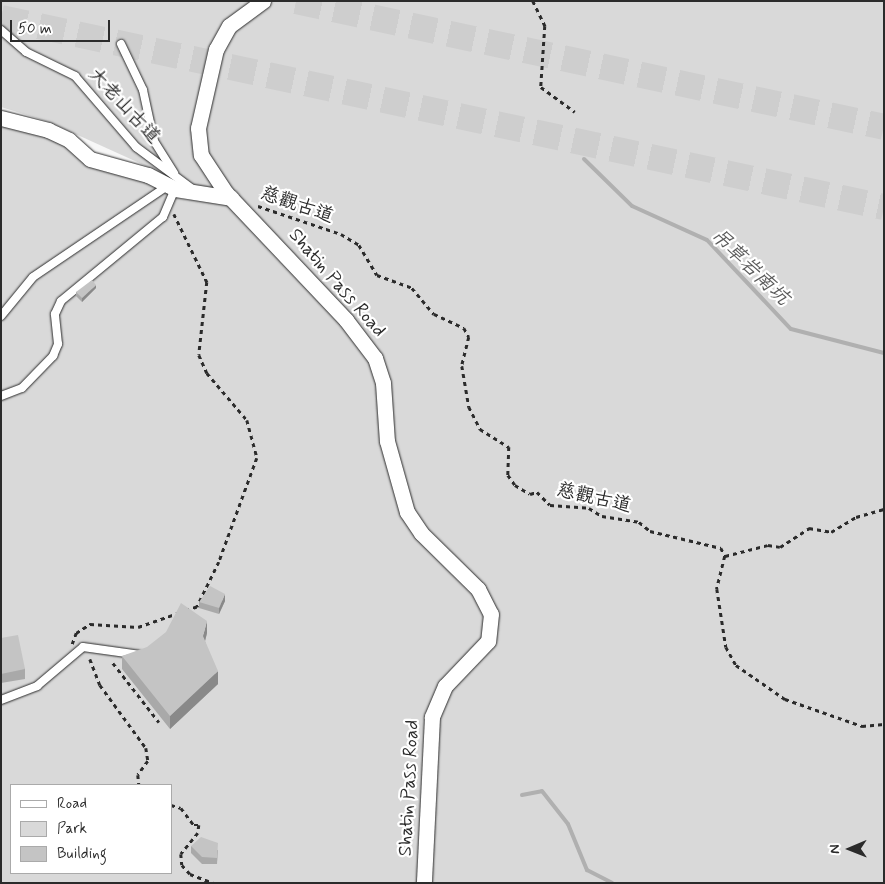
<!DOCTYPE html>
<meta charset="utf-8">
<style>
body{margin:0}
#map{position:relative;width:885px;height:884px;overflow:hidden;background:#f7f7f7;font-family:Mynerve,"LXGW WenKai TC",sans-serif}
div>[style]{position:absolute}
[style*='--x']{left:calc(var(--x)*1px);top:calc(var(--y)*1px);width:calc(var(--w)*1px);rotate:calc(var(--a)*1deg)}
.green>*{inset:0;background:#d9d9d9}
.stream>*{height:4px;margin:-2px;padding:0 2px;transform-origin:2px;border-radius:2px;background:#b0b0b0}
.highway-tunnel>*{height:26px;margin-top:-13px;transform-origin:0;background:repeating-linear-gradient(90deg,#cecece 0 26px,transparent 0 39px)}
.path>*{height:2.5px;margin-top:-1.25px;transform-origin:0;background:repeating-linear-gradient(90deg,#2b2b2b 0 4px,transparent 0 8px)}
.roads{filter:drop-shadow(0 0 1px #2b2b2b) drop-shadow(0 0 1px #2b2b2b)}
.lane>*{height:8px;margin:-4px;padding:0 4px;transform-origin:4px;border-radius:4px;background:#fff}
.street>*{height:15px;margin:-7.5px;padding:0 7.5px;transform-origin:7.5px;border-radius:7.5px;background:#fff}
.wall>*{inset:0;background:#a9a9a9}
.shaded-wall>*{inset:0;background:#898989}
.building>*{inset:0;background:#c4c4c4}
span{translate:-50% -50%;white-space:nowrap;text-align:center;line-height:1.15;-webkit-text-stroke:4.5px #fff;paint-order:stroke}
.street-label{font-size:19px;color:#2b2b2b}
.water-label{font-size:20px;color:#5a5a5a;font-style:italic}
.frame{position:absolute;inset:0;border:2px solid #2b2b2b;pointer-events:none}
.legend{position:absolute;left:10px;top:784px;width:162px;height:90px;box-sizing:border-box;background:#fff;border:1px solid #aaa;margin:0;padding:6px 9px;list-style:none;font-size:15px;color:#2b2b2b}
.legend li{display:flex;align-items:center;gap:10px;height:25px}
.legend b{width:25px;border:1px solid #aaa}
.north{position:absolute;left:825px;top:824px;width:50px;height:50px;-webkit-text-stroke:4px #fff;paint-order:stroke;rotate:269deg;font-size:14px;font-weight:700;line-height:20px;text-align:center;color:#2b2b2b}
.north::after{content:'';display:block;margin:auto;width:18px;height:22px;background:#2b2b2b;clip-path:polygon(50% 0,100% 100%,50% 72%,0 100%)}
.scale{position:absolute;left:10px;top:20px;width:100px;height:22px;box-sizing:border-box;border:2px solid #2b2b2b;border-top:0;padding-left:6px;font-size:15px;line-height:18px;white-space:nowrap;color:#2b2b2b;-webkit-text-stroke:4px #fff;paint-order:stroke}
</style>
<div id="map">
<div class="green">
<i style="clip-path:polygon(evenodd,1px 1px,884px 1px,884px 883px,1px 883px,1px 120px,44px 135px,182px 199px,210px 202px,157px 171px,49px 122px,1px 107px,1px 1px,11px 785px,171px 785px,171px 873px,11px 873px,11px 785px)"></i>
</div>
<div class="stream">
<i style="--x:584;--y:159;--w:67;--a:44.4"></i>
<i style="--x:632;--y:206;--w:82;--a:24.4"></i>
<i style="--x:707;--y:240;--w:122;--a:46.7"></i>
<i style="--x:791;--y:329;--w:96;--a:14.5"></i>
<i style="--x:522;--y:795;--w:20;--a:-11"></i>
<i style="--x:542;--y:791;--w:42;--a:51.8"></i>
<i style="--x:568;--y:824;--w:50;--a:67.6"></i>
<i style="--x:587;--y:870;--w:28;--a:27"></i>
</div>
<div class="highway-tunnel">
<i style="--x:296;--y:1;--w:601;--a:12.09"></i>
<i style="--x:1;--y:18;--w:903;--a:12.08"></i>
</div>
<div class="path">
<i style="--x:533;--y:1;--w:28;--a:64"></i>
<i style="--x:545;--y:26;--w:61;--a:93.8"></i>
<i style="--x:541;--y:87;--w:42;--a:36.3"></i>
<i style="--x:258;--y:206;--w:88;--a:18.6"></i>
<i style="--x:341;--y:234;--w:21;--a:31"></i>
<i style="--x:359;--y:245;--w:35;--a:59"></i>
<i style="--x:377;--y:275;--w:37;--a:20"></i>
<i style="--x:412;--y:288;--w:34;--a:50"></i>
<i style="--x:434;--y:314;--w:33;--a:25"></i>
<i style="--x:464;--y:328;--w:10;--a:61"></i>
<i style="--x:469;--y:337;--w:30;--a:104"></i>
<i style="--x:462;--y:366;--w:42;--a:80.3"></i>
<i style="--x:469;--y:407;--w:25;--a:63"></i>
<i style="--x:480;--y:429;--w:34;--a:32"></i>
<i style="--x:509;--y:447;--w:28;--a:92"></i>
<i style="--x:508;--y:475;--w:12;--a:55"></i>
<i style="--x:515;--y:485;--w:17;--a:31"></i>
<i style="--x:530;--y:494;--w:7;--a:-16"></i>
<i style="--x:537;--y:492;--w:18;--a:45"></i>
<i style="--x:550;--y:505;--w:39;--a:4"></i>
<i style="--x:589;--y:508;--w:15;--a:32"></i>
<i style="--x:602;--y:516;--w:37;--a:9"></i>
<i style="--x:639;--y:522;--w:14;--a:39"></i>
<i style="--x:650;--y:531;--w:73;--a:13.5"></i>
<i style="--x:721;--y:548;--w:9;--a:63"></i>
<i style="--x:725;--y:556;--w:34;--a:104"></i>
<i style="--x:717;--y:589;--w:59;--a:81.2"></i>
<i style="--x:726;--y:647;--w:21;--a:61"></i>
<i style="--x:736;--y:665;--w:60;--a:34.8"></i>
<i style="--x:785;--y:699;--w:82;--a:19.3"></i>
<i style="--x:862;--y:726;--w:22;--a:-5"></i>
<i style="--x:174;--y:214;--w:76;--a:64.1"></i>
<i style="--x:207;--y:282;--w:73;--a:96.3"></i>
<i style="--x:199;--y:355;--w:20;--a:66"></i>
<i style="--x:207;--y:373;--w:62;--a:49.6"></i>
<i style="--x:247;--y:420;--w:39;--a:75"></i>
<i style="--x:257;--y:458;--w:111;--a:110.1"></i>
<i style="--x:219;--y:562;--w:50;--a:116.1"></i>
<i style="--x:197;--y:607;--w:9;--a:162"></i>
<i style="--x:725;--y:556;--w:44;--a:-14.3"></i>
<i style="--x:768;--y:545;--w:12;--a:9"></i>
<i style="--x:780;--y:547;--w:35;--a:-33"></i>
<i style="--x:809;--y:528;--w:22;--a:10"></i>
<i style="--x:831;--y:532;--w:29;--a:-31"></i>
<i style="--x:856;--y:517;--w:29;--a:-16"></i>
<i style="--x:72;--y:644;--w:12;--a:-70"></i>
<i style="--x:76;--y:633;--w:17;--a:-33"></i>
<i style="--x:90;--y:624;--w:48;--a:3.6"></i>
<i style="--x:138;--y:627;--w:42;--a:-19.3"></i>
<i style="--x:90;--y:659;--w:28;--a:69"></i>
<i style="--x:100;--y:685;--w:78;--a:53.9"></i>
<i style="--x:146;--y:748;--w:13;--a:81"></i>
<i style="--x:148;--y:761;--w:17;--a:126"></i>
<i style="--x:138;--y:775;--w:10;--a:84"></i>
<i style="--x:113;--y:663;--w:75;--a:52.1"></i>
<i style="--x:171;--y:805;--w:10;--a:17"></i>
<i style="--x:181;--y:808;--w:21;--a:53"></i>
<i style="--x:194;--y:825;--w:5;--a:0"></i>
<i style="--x:199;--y:825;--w:8;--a:97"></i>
<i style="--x:198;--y:833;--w:27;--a:129"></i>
<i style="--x:181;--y:854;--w:11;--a:85"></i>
<i style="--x:182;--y:865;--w:12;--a:48"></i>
<i style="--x:190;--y:874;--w:25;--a:21"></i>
</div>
<div class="roads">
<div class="lane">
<i style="--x:1;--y:30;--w:33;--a:41"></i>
<i style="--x:26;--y:52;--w:55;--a:26.1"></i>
<i style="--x:75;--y:76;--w:94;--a:49.3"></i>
<i style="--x:136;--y:147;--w:69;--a:36.7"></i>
<i style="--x:121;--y:44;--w:51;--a:64.4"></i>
<i style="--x:143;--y:90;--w:52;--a:77.8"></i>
<i style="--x:154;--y:141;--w:38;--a:58"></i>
<i style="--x:1;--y:316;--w:50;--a:-50.6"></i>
<i style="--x:33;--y:277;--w:164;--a:-34.1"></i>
<i style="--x:1;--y:396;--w:22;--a:-21"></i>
<i style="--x:22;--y:388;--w:45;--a:-45.9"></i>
<i style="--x:53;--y:356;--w:13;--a:-67"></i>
<i style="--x:58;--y:344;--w:30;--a:-96"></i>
<i style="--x:55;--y:314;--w:14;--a:-65"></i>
<i style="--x:61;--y:301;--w:132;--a:-39.5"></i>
<i style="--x:163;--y:217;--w:30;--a:-67"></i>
<i style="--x:1;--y:700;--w:39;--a:-21"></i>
<i style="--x:37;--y:686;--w:60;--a:-40.3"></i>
<i style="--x:83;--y:647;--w:58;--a:8"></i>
</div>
<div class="street">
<i style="--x:263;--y:1;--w:42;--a:143.7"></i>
<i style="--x:229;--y:26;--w:26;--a:119"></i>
<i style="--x:216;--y:49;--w:81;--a:102.8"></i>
<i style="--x:198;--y:128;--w:27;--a:84"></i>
<i style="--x:201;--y:155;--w:45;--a:56.7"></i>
<i style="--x:226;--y:193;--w:175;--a:46.6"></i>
<i style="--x:346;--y:320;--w:48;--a:52.7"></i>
<i style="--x:375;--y:358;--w:26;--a:72"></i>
<i style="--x:383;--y:383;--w:58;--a:86.1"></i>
<i style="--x:387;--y:441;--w:74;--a:74.3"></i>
<i style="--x:407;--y:512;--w:25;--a:56"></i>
<i style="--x:421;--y:533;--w:80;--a:44.5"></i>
<i style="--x:478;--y:589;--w:28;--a:63"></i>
<i style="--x:491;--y:614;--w:27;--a:96"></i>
<i style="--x:488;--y:641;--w:62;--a:133.7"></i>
<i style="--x:445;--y:686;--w:34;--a:113"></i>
<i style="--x:432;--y:717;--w:166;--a:92.8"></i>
<i style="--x:1;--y:118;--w:49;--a:14.3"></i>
<i style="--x:48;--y:130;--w:23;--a:25"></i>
<i style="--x:69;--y:140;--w:28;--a:42"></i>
<i style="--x:90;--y:159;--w:60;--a:15.4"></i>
<i style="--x:148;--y:175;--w:30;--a:27"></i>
<i style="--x:175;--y:189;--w:57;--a:9.1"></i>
</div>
</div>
<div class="wall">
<i style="clip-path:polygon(96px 288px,82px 302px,76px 296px,76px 292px)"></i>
<i style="clip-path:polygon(225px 601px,219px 614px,199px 608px,199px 602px)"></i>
<i style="clip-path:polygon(207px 633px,205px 641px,218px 684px,170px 729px,122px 669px,122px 656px)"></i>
<i style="clip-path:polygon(1px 638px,25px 669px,25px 679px,1px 683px)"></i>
<i style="clip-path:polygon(191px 846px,218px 850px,217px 864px,202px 864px,191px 853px)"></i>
</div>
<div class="shaded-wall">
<i style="clip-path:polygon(96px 285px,96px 288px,82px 302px,82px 298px)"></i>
<i style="clip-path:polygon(225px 594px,225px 601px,219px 614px,219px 608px)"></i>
<i style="clip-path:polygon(207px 621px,207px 633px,203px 649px,203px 636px)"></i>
<i style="clip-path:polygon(218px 671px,218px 684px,170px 729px,170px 716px)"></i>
</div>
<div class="building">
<i style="clip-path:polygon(92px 280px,96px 285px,82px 298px,76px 292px)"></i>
<i style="clip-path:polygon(210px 586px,225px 594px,219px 608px,199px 602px)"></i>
<i style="clip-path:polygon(181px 603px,207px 621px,203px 636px,218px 671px,170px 716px,122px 656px,147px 647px,166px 632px)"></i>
<i style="clip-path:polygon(18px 635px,25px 669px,1px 674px,1px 638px)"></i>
<i style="clip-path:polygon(201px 837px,218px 843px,217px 858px,202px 857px,191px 846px)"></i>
</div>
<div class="street-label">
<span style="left:124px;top:106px;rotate:47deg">大老山古道</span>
<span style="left:297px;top:205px;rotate:19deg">慈觀古道</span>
<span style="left:337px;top:283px;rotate:49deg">Shatin Pass Road</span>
<span style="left:594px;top:498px;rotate:13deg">慈觀古道</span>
<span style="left:409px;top:788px;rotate:-87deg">Shatin Pass Road</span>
</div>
<div class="water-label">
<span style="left:750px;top:267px;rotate:44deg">吊草岩南坑</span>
</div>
<div class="frame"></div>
<ul class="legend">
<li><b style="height:6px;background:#fff"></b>Road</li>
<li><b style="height:14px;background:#d9d9d9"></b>Park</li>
<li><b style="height:14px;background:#c4c4c4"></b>Building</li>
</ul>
<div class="north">N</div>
<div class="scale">50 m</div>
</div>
